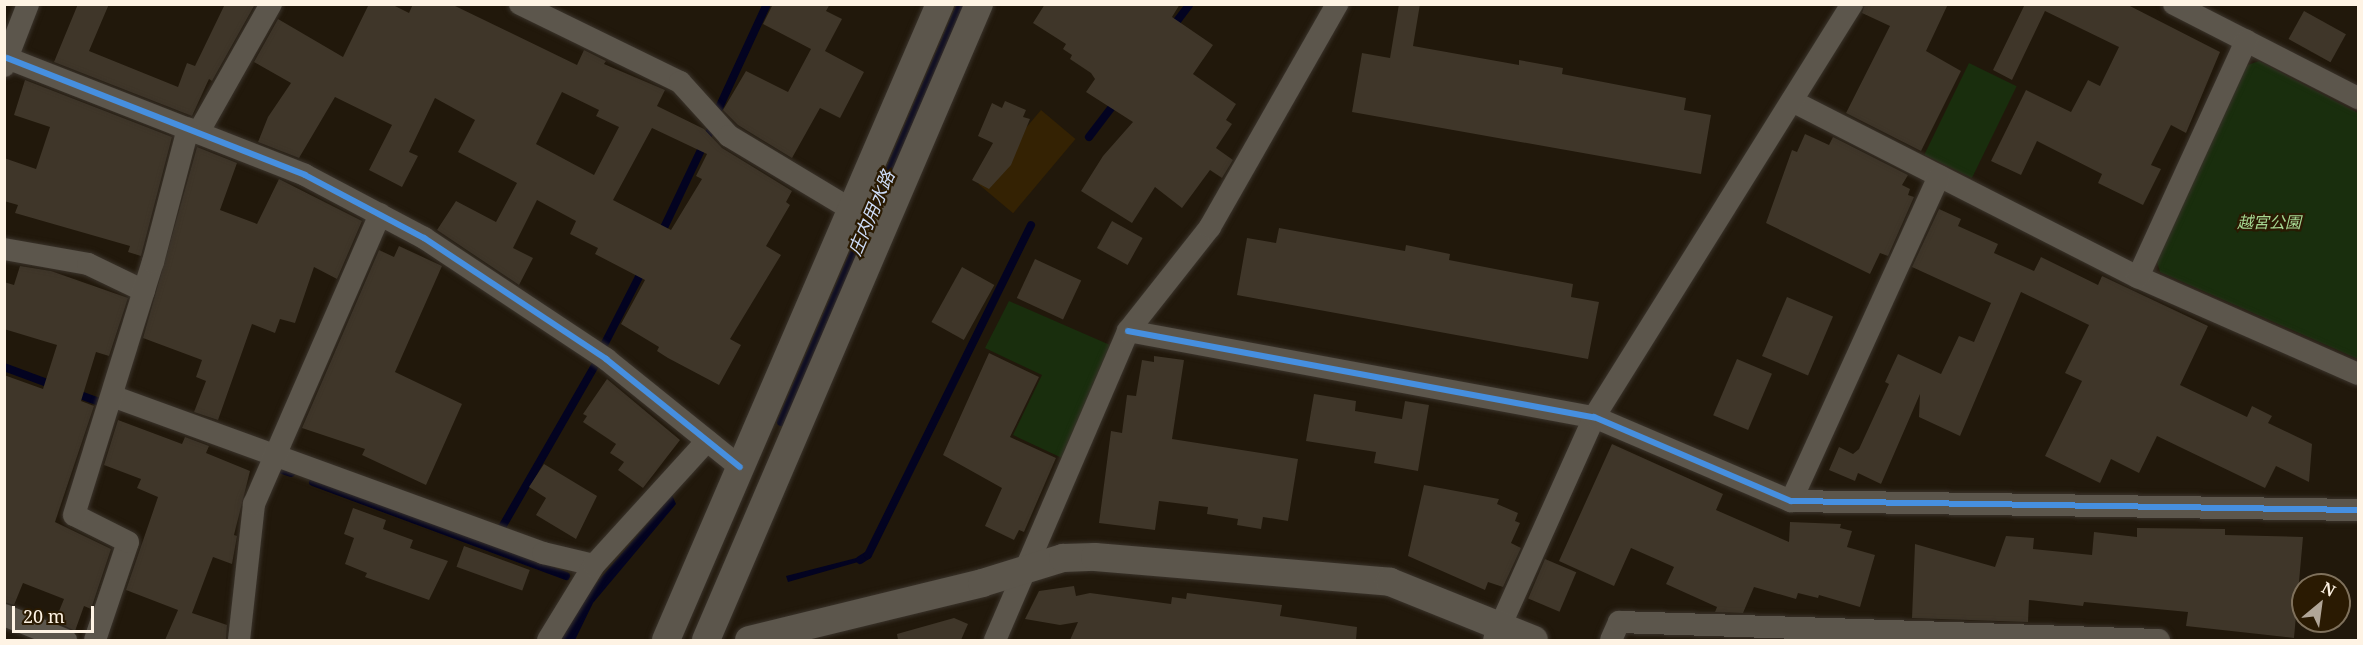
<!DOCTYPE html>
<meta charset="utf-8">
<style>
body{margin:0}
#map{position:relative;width:2363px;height:645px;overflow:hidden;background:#21180b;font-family:"Noto Serif","Noto Sans JP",serif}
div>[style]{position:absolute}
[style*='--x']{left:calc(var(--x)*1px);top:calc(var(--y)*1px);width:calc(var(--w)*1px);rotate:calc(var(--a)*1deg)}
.built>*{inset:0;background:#342203;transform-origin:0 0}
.green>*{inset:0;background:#192e0d;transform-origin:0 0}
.water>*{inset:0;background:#030321}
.stream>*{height:8px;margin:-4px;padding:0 4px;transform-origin:4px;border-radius:4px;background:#030321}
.building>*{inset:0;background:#3f3629;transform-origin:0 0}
.roads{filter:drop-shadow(0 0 2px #3a332b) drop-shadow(0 0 2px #3a332b)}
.minor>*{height:22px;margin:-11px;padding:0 11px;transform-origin:11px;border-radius:11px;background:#5c564c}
.tertiary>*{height:28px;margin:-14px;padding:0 14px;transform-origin:14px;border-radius:14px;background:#5c564c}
.cycleway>*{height:6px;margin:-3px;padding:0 3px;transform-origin:3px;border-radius:3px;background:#468fdf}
span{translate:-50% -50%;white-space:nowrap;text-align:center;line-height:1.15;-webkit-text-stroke:4.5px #2a1a02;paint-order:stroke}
.park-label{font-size:16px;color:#a6d893;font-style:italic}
.water-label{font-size:18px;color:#cddcf8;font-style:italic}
.frame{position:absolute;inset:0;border:6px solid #fef3e4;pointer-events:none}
.north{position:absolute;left:2291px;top:573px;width:60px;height:60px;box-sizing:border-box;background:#2a1a02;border:2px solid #7f715c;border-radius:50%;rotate:29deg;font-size:16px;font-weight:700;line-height:24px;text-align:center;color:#fef3e4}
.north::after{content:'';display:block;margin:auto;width:21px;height:27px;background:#b1a698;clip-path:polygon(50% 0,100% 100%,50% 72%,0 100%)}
.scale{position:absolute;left:12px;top:606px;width:82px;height:27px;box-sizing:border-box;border:3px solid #fef3e4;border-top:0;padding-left:8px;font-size:18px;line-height:21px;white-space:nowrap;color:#fef3e4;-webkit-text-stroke:4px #2a1a02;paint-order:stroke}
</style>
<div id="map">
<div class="built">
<i style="left:1041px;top:110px;width:45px;height:97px;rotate:40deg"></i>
</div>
<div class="green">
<i style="clip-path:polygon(2259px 61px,2358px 113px,2358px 359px,2160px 272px,2156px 258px,2242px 67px)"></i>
<i style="left:1969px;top:63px;width:53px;height:102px;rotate:26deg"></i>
<i style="clip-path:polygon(1009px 301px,1110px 345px,1062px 458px,1013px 435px,1042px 375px,985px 348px)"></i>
</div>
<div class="water">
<i style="clip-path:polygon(672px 495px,676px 504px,593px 603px,575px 640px,561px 640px,587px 594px)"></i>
<i style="clip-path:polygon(868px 555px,865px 560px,788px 582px,786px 576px)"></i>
</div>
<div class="stream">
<i style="--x:1171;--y:29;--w:30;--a:-53"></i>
<i style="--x:718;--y:110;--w:117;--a:-65.2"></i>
<i style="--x:1089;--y:137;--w:48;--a:-52.7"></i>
<i style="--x:660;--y:236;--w:116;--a:-64.5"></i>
<i style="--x:604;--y:345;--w:85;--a:-62.8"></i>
<i style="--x:4;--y:367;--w:54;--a:20.4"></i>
<i style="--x:72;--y:392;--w:29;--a:20"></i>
<i style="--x:781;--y:422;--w:455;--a:-66.7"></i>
<i style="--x:276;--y:468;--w:16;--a:18"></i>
<i style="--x:313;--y:482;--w:270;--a:20.4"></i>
<i style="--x:501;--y:529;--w:190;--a:-60.1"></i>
<i style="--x:860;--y:560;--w:9;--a:-32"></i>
<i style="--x:868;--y:555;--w:368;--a:-63.7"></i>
</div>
<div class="building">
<i style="clip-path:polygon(78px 4px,109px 4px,89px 51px,178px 87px,187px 63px,195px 66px,225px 4px,254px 6px,212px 81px,209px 79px,192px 116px,54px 62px)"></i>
<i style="clip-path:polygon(evenodd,369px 4px,391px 4px,409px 13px,413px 4px,451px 4px,577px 65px,584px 50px,606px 61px,604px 64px,665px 90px,657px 106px,704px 129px,722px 148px,792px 191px,786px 202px,790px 205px,766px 246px,781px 255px,730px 339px,741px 345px,719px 385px,668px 358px,657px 351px,659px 347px,621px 324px,645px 280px,595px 254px,598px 248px,570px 234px,576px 221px,537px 200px,513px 248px,533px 258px,519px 285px,437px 230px,456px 201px,496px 222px,517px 183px,458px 152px,475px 120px,435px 98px,409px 152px,418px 156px,402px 187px,369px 170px,392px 125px,335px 97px,299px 158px,258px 142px,268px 117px,291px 83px,254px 62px,278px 19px,343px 57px,369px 4px,562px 92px,599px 110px,596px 116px,619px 127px,594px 175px,536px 144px,562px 92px,369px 4px,652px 128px,707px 154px,696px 176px,702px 179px,671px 230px,613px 200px,652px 128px)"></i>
<i style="clip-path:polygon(773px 4px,830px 4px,826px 11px,842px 19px,825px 51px,864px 72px,840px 118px,820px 108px,792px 158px,738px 125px,723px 110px,746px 71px,788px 92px,811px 49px,763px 24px)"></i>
<i style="clip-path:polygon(1045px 4px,1180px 4px,1172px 17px,1213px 45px,1193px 74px,1236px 104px,1226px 120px,1232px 124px,1216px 148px,1233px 160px,1222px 178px,1210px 170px,1182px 208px,1155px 187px,1132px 223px,1081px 191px,1103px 156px,1133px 122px,1086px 92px,1095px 79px,1091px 73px,1070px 59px,1072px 55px,1063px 49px,1066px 44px,1033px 23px)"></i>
<i style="clip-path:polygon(1399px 4px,1420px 4px,1413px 46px,1519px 65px,1519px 60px,1563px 68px,1562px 74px,1686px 98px,1684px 110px,1711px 115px,1701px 174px,1352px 112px,1362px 53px,1390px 58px)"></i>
<i style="clip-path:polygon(1865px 4px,1948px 4px,1926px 51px,1961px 71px,1921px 151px,1846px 113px,1890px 26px,1862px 13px)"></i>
<i style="clip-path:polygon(2025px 4px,2126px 4px,2220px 52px,2186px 133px,2171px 125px,2151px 165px,2161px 169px,2143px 205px,2098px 183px,2102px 174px,2037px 141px,2021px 175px,1991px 161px,2026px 90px,2071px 112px,2088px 80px,2100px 86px,2119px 47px,2045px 11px,2012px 80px,1993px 70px)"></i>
<i style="left:2304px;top:11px;width:48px;height:32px;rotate:29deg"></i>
<i style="clip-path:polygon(25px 80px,172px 137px,141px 256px,128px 252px,130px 246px,15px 213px,18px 205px,4px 201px,4px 158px,36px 169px,50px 127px,14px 115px)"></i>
<i style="clip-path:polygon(1005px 101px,1026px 110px,1023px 117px,1030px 119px,1011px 165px,989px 189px,972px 180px,993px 143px,978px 136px,992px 103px,1002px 108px)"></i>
<i style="clip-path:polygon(1805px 134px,1829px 145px,1833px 137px,1908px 175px,1902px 185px,1910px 189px,1908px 195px,1914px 197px,1888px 256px,1880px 253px,1870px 274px,1766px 223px,1792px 150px,1797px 152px)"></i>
<i style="clip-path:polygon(197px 147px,237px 163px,220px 210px,257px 224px,279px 179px,362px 221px,337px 279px,314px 267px,295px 323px,280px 319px,275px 333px,252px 324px,218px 420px,194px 412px,206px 381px,196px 377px,202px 360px,143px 338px)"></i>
<i style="clip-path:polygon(1939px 209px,1961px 219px,1958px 226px,1998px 244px,1994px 253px,2034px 271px,2041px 257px,2098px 285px,2102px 276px,2208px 326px,2180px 385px,2247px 417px,2252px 406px,2272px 416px,2268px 423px,2312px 444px,2309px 482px,2276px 466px,2265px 488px,2157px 436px,2139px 473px,2111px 459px,2100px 483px,2045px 456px,2082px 381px,2065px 373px,2089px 325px,2021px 292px,1960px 436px,1919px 417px,1920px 394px,1881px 484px,1858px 473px,1855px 481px,1829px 470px,1839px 447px,1853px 454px,1859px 449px,1889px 384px,1885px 382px,1898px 354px,1941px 374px,1959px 336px,1974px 342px,1991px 303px,1912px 267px)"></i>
<i style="left:1112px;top:221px;width:35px;height:31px;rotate:29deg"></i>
<i style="clip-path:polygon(1279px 228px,1405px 251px,1406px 245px,1450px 254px,1449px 260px,1573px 284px,1571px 297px,1599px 302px,1588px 359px,1237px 295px,1247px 238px,1276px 243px)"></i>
<i style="clip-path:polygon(399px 246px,442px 266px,395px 372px,462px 404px,426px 485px,362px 455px,365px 449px,302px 428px,379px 250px,394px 257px)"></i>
<i style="left:1035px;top:259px;width:51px;height:43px;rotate:25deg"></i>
<i style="clip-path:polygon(20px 266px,51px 271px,128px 298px,109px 356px,96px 352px,81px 401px,94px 406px,55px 522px,111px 549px,91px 609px,84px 606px,75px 631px,55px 621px,64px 599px,23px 583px,14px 605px,4px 602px,4px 375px,43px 389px,57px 345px,4px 329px,4px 282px,14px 285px)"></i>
<i style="left:962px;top:267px;width:37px;height:63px;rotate:29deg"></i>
<i style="left:1787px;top:297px;width:50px;height:64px;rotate:23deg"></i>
<i style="clip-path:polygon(989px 353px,1039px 377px,1010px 437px,1056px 458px,1024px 532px,1019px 530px,1014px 540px,985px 526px,1002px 488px,943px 455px)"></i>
<i style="clip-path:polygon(1154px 356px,1184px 360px,1172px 439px,1298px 459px,1288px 521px,1263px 517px,1261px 529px,1237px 525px,1238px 519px,1207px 514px,1208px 507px,1159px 501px,1155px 530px,1099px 523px,1111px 431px,1122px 433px,1127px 395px,1136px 396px,1142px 360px,1154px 362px)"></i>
<i style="left:1737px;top:359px;width:38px;height:61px;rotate:23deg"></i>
<i style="clip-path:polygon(607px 379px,680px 440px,643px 488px,618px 470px,624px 462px,610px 453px,616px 444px,583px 422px,587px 416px,583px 414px)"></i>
<i style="clip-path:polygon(1314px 394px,1356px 401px,1355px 411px,1402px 419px,1405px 401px,1429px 405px,1418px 471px,1374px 463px,1376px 452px,1306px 441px)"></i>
<i style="clip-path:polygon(118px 420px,182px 444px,185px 437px,209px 446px,206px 453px,250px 471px,234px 535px,237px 536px,232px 564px,213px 557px,192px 613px,227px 625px,226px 640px,165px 640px,178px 610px,126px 590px,158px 497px,137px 488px,141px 479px,104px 465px)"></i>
<i style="clip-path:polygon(1612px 444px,1723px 494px,1716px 510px,1789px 542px,1790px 522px,1841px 524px,1840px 528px,1852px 531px,1847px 547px,1875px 555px,1860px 607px,1819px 595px,1818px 598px,1798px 593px,1796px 599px,1754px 587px,1743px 613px,1715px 612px,1717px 607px,1666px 584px,1674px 567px,1631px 548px,1614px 586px,1559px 561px)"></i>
<i style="clip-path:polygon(544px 464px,597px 496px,576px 539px,536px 515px,546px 498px,529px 487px)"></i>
<i style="clip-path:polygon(1424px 485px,1499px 499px,1497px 504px,1518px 513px,1515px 521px,1520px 523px,1511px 543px,1521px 548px,1503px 587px,1488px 582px,1485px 590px,1408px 556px)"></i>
<i style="clip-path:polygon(353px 508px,386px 520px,383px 529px,413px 540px,410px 548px,448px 561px,429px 600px,365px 577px,367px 573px,345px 564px,354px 538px,344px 534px)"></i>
<i style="clip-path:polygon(2137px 528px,2225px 529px,2225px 535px,2303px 537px,2294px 638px,2186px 626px,2188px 612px,2084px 602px,2083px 606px,2029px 600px,2028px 622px,1912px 618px,1915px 544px,1995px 567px,2006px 536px,2034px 538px,2033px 549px,2092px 555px,2094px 532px,2137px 537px)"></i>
<i style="left:464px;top:546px;width:70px;height:22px;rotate:20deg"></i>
<i style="left:1545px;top:559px;width:34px;height:43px;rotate:23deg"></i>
<i style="clip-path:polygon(1074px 586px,1076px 596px,1090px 593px,1171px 604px,1172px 597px,1186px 599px,1187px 593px,1282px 605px,1280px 616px,1357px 627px,1356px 640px,1070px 640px,1078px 622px,1060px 625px,1025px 619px,1039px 591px)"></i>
<i style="clip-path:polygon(954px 618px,968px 624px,961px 640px,898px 640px,897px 634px)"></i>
</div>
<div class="roads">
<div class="minor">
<i style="--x:520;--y:4;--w:178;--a:26"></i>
<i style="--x:680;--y:82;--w:73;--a:47.8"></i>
<i style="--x:729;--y:136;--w:144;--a:31"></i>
<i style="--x:2174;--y:4;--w:207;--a:27.1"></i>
<i style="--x:7;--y:58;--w:320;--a:21.4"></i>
<i style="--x:305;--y:175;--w:135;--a:27.9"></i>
<i style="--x:424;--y:238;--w:219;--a:33.6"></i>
<i style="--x:606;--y:359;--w:172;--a:38.9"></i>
<i style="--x:4;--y:66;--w:66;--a:-68.8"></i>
<i style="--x:1792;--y:101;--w:388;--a:27"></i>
<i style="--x:2138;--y:277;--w:240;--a:23.8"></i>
<i style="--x:198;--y:133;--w:148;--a:-60.5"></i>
<i style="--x:4;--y:249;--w:85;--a:10.1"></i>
<i style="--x:88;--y:264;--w:62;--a:25.7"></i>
<i style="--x:2138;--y:277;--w:260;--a:-65.4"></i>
<i style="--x:1128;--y:331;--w:474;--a:10.5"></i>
<i style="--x:1594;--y:417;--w:214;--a:23.1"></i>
<i style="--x:1791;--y:501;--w:567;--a:0.91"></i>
<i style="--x:112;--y:396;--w:459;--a:20"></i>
<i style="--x:543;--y:553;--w:52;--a:13.2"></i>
<i style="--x:1791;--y:501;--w:357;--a:-65.5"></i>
<i style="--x:4;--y:615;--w:67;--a:22"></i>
<i style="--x:95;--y:640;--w:103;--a:-71.4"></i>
<i style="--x:128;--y:542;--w:60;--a:-153.4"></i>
<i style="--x:74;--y:515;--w:265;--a:-72.7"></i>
<i style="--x:153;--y:262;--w:138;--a:-75.3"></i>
<i style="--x:239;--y:640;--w:137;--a:-83.7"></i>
<i style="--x:254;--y:504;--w:316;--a:-66.5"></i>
<i style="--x:548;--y:640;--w:88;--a:-58.5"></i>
<i style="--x:594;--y:565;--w:168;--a:-47.7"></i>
<i style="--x:995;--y:640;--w:336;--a:-66.7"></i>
<i style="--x:1128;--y:331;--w:132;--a:-51.7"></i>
<i style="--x:1210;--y:227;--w:257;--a:-60.3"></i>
<i style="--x:1494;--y:640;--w:244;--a:-65.8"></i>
<i style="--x:1594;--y:417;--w:487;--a:-58"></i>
<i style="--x:1611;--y:640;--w:20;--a:-66"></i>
<i style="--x:1619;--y:622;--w:540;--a:1.91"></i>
</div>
<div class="tertiary">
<i style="--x:666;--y:640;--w:693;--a:-66.69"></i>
<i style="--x:706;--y:640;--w:692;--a:-66.77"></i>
<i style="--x:749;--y:640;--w:240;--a:-13.7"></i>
<i style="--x:982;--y:583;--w:85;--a:-17.2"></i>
<i style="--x:1063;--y:558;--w:32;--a:-2"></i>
<i style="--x:1095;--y:557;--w:296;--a:4.8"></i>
<i style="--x:1390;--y:582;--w:155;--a:21.9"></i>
</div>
</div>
<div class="cycleway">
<i style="--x:7;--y:58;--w:320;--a:21.4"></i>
<i style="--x:305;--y:175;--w:135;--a:27.9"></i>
<i style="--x:424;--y:238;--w:219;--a:33.6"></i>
<i style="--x:606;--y:359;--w:172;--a:38.9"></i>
<i style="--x:1128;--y:331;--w:474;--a:10.5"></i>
<i style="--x:1594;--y:417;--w:214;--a:23.1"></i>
<i style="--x:1791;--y:501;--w:567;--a:0.91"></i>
</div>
<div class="park-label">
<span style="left:2269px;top:222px">越宮公園</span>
</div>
<div class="water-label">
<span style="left:871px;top:213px;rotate:-67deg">庄内用水路</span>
</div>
<div class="frame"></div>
<div class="north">N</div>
<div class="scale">20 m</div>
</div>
